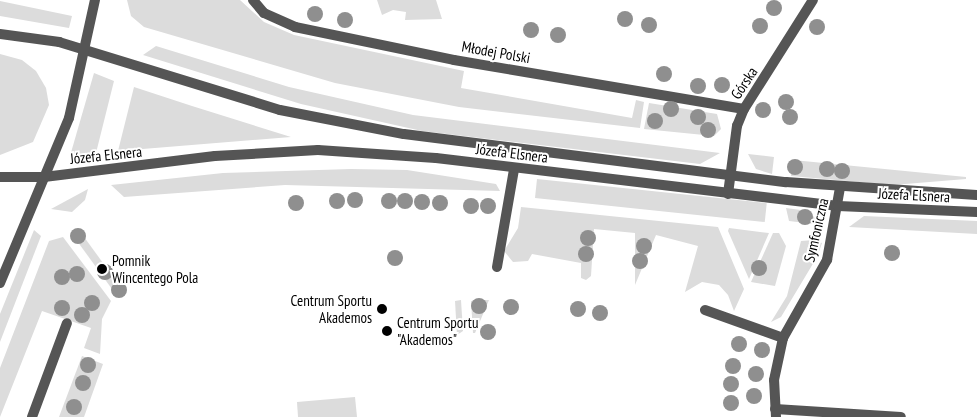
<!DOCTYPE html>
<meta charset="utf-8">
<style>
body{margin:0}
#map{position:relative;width:977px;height:417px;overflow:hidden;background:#fff;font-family:"PT Sans Narrow",sans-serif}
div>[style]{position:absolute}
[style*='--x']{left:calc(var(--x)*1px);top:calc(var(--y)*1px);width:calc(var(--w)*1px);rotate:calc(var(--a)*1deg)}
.green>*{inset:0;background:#dcdcdc;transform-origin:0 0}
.service>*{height:10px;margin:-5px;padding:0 5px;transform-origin:5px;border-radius:5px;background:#555}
.minor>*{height:10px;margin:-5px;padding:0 5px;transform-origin:5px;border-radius:5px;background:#555}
.tertiary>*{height:10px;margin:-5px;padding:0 5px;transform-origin:5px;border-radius:5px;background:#555}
.trees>*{width:16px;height:16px;margin:-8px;border-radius:50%;background:#8f8f8f}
.dots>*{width:14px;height:14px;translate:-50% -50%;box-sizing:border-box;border:2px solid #fff;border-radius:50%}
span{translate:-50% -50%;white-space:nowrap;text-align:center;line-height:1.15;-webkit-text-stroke:4px #fff;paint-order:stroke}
.street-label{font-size:15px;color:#000}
.poi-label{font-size:15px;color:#000}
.left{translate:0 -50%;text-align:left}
.right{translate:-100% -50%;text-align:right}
</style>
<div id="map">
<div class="green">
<i style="clip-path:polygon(127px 0,240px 0,264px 22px,294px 35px,464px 71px,461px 88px,632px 118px,636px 100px,644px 102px,640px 128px,459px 107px,335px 83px,144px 27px,131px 16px)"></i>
<i style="clip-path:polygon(377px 0,436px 0,442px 19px,405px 20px,406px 12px,393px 10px,382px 15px)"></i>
<i style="clip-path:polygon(0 1px,72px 16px,69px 28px,0 16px)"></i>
<i style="clip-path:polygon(156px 46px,289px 87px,413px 115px,720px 153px,700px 164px,422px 131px,301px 104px,143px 55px)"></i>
<i style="clip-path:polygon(0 54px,22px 60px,36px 71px,46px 88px,49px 105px,33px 142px,0 155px)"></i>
<i style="clip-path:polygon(94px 73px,114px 81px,96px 153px,70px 156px)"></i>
<i style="clip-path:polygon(134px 87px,192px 106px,291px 137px,118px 151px)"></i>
<i style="clip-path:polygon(649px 103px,717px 114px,721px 129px,714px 136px,644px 129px)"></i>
<i style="clip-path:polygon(748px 154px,774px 157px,772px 174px,756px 169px)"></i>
<i style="clip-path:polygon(793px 160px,966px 177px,966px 179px,893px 185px,791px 176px)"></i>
<i style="clip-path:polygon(351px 169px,407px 170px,496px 184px,500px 191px,285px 185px,124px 197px,111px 185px,223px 173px)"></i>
<i style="left:537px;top:179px;width:231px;height:19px;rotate:6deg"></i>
<i style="clip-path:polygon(88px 189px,85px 200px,72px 212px,51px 209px)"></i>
<i style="clip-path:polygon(521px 207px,718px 227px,744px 289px,734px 311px,728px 295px,719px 285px,702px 282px,685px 292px,698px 246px,656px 235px,635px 285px,635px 233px,594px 229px,591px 276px,586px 280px,581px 278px,581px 263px,532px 254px,528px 261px,513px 262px,504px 251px,518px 228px)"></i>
<i style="clip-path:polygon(786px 208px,808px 211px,822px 225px,789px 221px)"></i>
<i style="clip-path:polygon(864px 216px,977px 221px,977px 234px,849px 227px)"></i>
<i style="clip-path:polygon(729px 228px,769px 233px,749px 279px,728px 231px)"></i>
<i style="clip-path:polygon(34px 230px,41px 236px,0 342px,0 314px)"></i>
<i style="left:79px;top:230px;width:76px;height:8px;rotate:54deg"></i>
<i style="clip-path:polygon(773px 233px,779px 233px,786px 246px,775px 286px,751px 282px)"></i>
<i style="clip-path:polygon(63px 237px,111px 301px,102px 319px,100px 354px,84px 348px,91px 328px,42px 311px,0 417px,0 368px,49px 241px)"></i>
<i style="clip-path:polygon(814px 240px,822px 243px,817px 257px,781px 317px,771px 322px,787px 296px,801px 241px)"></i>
<i style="clip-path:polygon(461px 300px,463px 331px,457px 335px,455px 301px)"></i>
<i style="clip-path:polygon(489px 300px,475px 333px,473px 333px,471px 301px)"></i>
<i style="clip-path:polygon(82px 356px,103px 364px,84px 417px,59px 417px)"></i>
<i style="clip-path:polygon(355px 397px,357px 417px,298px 417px,297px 402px)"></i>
</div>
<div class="service">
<i style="--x:497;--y:267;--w:98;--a:-80.1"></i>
<i style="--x:705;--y:310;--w:83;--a:19.7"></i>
<i style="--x:775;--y:409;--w:126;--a:3.6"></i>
<i style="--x:32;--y:417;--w:100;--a:-69.6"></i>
</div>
<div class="minor">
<i style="--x:253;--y:0;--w:17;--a:50"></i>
<i style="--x:264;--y:13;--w:34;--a:24"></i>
<i style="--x:295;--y:27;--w:162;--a:11.7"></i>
<i style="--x:454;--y:60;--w:294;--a:9.6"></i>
<i style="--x:728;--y:194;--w:69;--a:-82.5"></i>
<i style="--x:737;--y:126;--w:18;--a:-68"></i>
<i style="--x:744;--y:109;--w:129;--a:-57.7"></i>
<i style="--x:776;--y:417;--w:37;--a:-93"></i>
<i style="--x:774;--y:380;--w:43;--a:-77.9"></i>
<i style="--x:783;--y:338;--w:90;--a:-60.6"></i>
<i style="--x:827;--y:260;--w:73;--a:-79.8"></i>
</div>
<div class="tertiary">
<i style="--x:0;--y:34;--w:60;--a:7.7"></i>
<i style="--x:59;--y:42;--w:231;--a:17.1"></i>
<i style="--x:280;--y:110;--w:126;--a:11"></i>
<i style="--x:404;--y:134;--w:385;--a:7.2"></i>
<i style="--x:786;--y:182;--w:191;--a:3.9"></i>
<i style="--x:0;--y:177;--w:44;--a:0"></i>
<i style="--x:44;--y:177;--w:172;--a:-7"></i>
<i style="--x:215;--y:156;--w:103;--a:-3.3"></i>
<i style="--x:318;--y:150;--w:118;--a:3.9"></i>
<i style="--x:436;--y:158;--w:405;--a:6.8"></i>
<i style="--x:838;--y:206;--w:139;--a:2.5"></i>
<i style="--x:0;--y:283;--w:179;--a:-67.3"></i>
<i style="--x:69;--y:118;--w:121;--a:-77.6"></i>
</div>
<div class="trees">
<i style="left:774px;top:8px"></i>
<i style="left:315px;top:14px"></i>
<i style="left:625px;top:19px"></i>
<i style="left:345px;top:20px"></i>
<i style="left:649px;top:25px"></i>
<i style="left:760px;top:26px"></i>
<i style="left:817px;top:27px"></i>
<i style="left:531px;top:30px"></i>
<i style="left:558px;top:35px"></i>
<i style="left:664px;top:74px"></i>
<i style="left:722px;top:85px"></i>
<i style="left:698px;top:86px"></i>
<i style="left:786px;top:102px"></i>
<i style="left:671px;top:109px"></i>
<i style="left:763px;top:110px"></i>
<i style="left:698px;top:117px"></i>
<i style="left:790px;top:117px"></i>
<i style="left:655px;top:121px"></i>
<i style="left:708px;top:130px"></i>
<i style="left:795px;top:167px"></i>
<i style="left:827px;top:169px"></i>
<i style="left:842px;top:171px"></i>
<i style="left:355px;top:200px"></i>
<i style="left:337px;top:201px"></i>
<i style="left:389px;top:201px"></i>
<i style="left:405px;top:201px"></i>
<i style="left:422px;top:202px"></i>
<i style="left:296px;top:203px"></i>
<i style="left:440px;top:203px"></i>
<i style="left:471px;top:206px"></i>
<i style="left:488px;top:206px"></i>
<i style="left:805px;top:217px"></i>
<i style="left:78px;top:236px"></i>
<i style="left:588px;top:238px"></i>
<i style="left:644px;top:246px"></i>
<i style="left:892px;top:253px"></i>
<i style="left:586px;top:254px"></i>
<i style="left:395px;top:258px"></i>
<i style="left:640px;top:261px"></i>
<i style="left:759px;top:268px"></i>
<i style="left:105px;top:272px"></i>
<i style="left:77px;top:274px"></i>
<i style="left:62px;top:277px"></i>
<i style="left:119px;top:290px"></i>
<i style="left:92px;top:303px"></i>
<i style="left:479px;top:306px"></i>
<i style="left:511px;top:307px"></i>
<i style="left:62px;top:308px"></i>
<i style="left:578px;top:309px"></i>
<i style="left:600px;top:313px"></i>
<i style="left:82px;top:315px"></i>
<i style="left:488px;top:332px"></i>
<i style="left:739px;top:344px"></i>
<i style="left:762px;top:350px"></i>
<i style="left:88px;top:365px"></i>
<i style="left:733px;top:366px"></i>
<i style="left:756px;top:374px"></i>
<i style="left:83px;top:383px"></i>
<i style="left:731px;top:384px"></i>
<i style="left:754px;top:396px"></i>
<i style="left:731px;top:403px"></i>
<i style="left:74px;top:407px"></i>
</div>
<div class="dots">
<i style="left:102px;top:269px;background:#000"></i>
<i style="left:382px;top:309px;background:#000"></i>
<i style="left:387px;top:331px;background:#000"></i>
</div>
<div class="street-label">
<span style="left:496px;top:52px;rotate:10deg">Młodej Polski</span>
<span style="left:744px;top:83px;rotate:-56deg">Górska</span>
<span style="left:512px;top:153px;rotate:7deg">Józefa Elsnera</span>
<span style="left:106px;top:155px;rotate:-6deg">Józefa Elsnera</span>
<span style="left:914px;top:195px;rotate:3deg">Józefa Elsnera</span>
<span style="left:816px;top:230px;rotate:-77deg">Symfoniczna</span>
</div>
<div class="poi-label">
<span class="left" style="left:112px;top:269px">Pomnik<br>Wincentego Pola</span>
<span class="right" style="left:372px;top:309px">Centrum Sportu<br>Akademos</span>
<span class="left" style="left:397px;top:331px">Centrum Sportu<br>"Akademos"</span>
</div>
</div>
